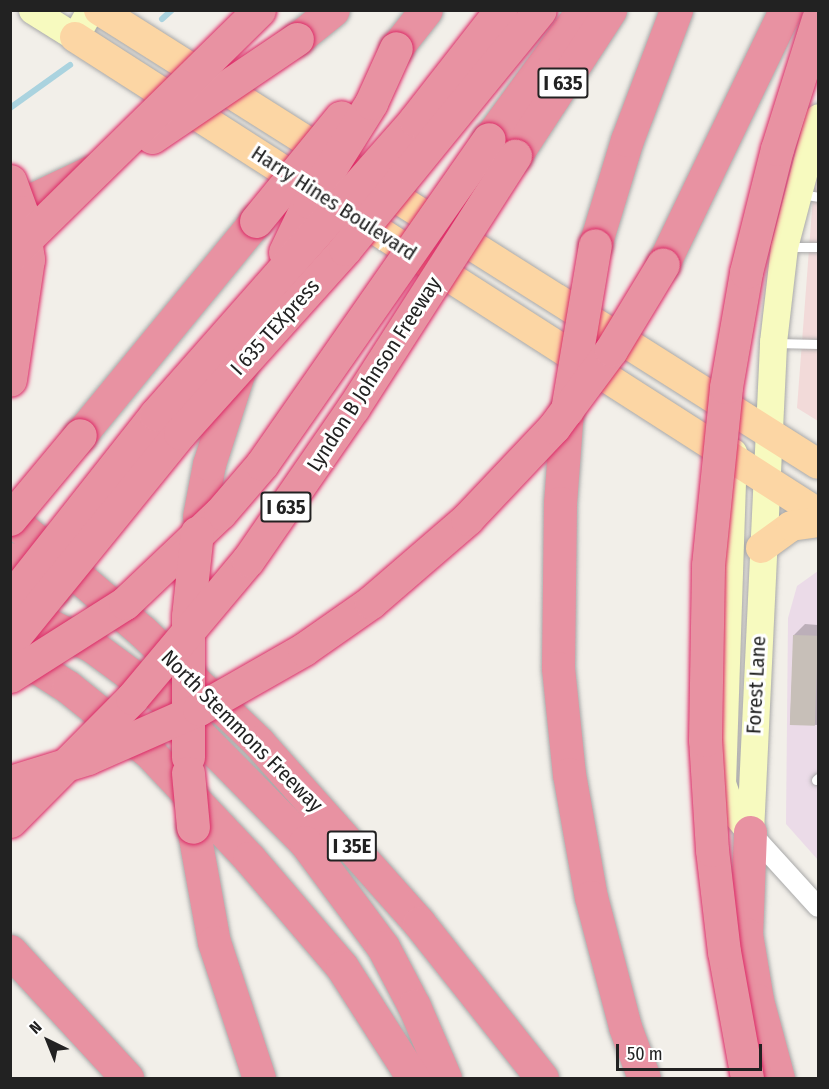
<!DOCTYPE html>
<style>
body{margin:0}
#map{position:relative;width:829px;height:1089px;overflow:hidden;background:#f2efe9;font-family:"Fira Sans Condensed",sans-serif}
div>[style]{position:absolute}
[style*='--x']{left:calc(var(--x)*1px);top:calc(var(--y)*1px);width:calc(var(--w)*1px);rotate:calc(var(--a)*1deg)}
.commercial>*{inset:0;background:#f2dad9}
.industrial>*{inset:0;background:#ebdbe8}
.shadow>*{inset:0;background:#0003}
.stream>*{height:6px;margin:-3px;padding:0 3px;transform-origin:3px;border-radius:3px;background:#aad3df}
.building>*{inset:0;background:#c7bfb8;transform-origin:0 0}
.roads{filter:drop-shadow(0 0 2px #a9a9a9) drop-shadow(0 0 2px #a9a9a9)}
.lane>*{height:9px;margin:-4.5px;padding:0 4.5px;transform-origin:4.5px;border-radius:4.5px;background:#fff}
.street>*{height:20px;margin:-10px;padding:0 10px;transform-origin:10px;border-radius:10px;background:#fff}
.secondary>*{height:27px;margin:-13.5px;padding:0 13.5px;transform-origin:13.5px;border-radius:13.5px;background:#f7fabf}
.primary>*{height:30px;margin:-15px;padding:0 15px;transform-origin:15px;border-radius:15px;background:#fcd6a4}
.highway>*{height:33px;margin:-16.5px;padding:0 16.5px;transform-origin:16.5px;border-radius:16.5px;background:#e892a2}
.bridges{filter:drop-shadow(0 0 2px #dc2a67) drop-shadow(0 0 2px #dc2a67)}
.highway-bridge>*{height:33px;margin:-16.5px;padding:0 16.5px;transform-origin:16.5px;border-radius:16.5px;background:#e892a2}
span{translate:-50% -50%;white-space:nowrap;text-align:center;line-height:1.15;-webkit-text-stroke:6px #fff;paint-order:stroke}
.shield-label span{padding:2px 4px;background:#fff;border:2px solid;border-radius:4px;-webkit-text-stroke-width:0}
.shield-label{font-size:20px;color:#222;font-weight:700}
.street-label{font-size:21px;color:#222}
.frame{position:absolute;inset:0;border:12px solid #222;pointer-events:none}
.north{position:absolute;left:18px;top:1011px;width:60px;height:60px;-webkit-text-stroke:4px #fff;paint-order:stroke;rotate:317deg;font-size:16px;font-weight:700;line-height:24px;text-align:center;color:#222}
.north::after{content:'';display:block;margin:auto;width:21px;height:27px;background:#222;clip-path:polygon(50% 0,100% 100%,50% 72%,0 100%)}
.scale{position:absolute;left:616px;top:1044px;width:146px;height:27px;box-sizing:border-box;border:3px solid #222;border-top:0;padding-left:8px;font-size:18px;line-height:21px;white-space:nowrap;color:#222;-webkit-text-stroke:4px #fff;paint-order:stroke}
</style>
<div id="map">
<div class="commercial">
<i style="clip-path:polygon(818px 164px,818px 421px,797px 408px,815px 170px)"></i>
</div>
<div class="industrial">
<i style="clip-path:polygon(818px 571px,818px 860px,786px 824px,788px 618px,797px 586px)"></i>
</div>
<div class="shadow">
<i style="clip-path:polygon(805px 624px,818px 625px,818px 725px,790px 724px,794px 635px)"></i>
</div>
<div class="stream">
<i style="--x:162;--y:19;--w:13;--a:-42"></i>
<i style="--x:10;--y:108;--w:74;--a:-35.6"></i>
</div>
<div class="building">
<i style="left:793px;top:635px;width:25px;height:90px;rotate:2deg"></i>
</div>
<div class="roads">
<div class="lane">
<i style="--x:800;--y:194;--w:18;--a:9"></i>
<i style="--x:786;--y:247;--w:32;--a:0"></i>
<i style="--x:776;--y:343;--w:42;--a:1.4"></i>
<i style="--x:816;--y:780;--w:3;--a:-45"></i>
</div>
<div class="street">
<i style="--x:750;--y:832;--w:101;--a:47.8"></i>
</div>
<div class="secondary">
<i style="--x:32;--y:10;--w:51;--a:32.1"></i>
<i style="--x:75;--y:37;--w:31;--a:-61"></i>
<i style="--x:733;--y:452;--w:331;--a:91.9"></i>
<i style="--x:722;--y:783;--w:28;--a:71"></i>
<i style="--x:731;--y:809;--w:30;--a:50"></i>
<i style="--x:750;--y:832;--w:491;--a:-87.3"></i>
<i style="--x:773;--y:342;--w:96;--a:-83.4"></i>
<i style="--x:784;--y:247;--w:134;--a:-75.3"></i>
</div>
<div class="primary">
<i style="--x:99;--y:10;--w:850;--a:32.27"></i>
<i style="--x:75;--y:37;--w:882;--a:32.65"></i>
<i style="--x:761;--y:548;--w:37;--a:-36"></i>
<i style="--x:791;--y:526;--w:27;--a:-8"></i>
</div>
<div class="highway">
<i style="--x:297;--y:39;--w:46;--a:-38.9"></i>
<i style="--x:396;--y:48;--w:48;--a:-51.7"></i>
<i style="--x:489;--y:139;--w:160;--a:-53.9"></i>
<i style="--x:515;--y:156;--w:174;--a:-56.9"></i>
<i style="--x:10;--y:210;--w:86;--a:-25.4"></i>
<i style="--x:595;--y:245;--w:110;--a:-73.1"></i>
<i style="--x:627;--y:140;--w:139;--a:-69.3"></i>
<i style="--x:663;--y:264;--w:282;--a:-64.3"></i>
<i style="--x:567;--y:410;--w:93;--a:94.3"></i>
<i style="--x:560;--y:503;--w:165;--a:90.7"></i>
<i style="--x:558;--y:668;--w:107;--a:84.1"></i>
<i style="--x:569;--y:774;--w:125;--a:79.9"></i>
<i style="--x:591;--y:897;--w:134;--a:75.3"></i>
<i style="--x:625;--y:1027;--w:54;--a:69.6"></i>
<i style="--x:80;--y:435;--w:277;--a:-50.6"></i>
<i style="--x:199;--y:516;--w:53;--a:-79.1"></i>
<i style="--x:209;--y:464;--w:104;--a:-72.1"></i>
<i style="--x:10;--y:518;--w:174;--a:40.6"></i>
<i style="--x:142;--y:631;--w:161;--a:43.7"></i>
<i style="--x:258;--y:742;--w:242;--a:48.3"></i>
<i style="--x:419;--y:923;--w:198;--a:51.6"></i>
<i style="--x:10;--y:559;--w:54;--a:33.7"></i>
<i style="--x:10;--y:606;--w:91;--a:26"></i>
<i style="--x:92;--y:646;--w:89;--a:36.4"></i>
<i style="--x:164;--y:699;--w:201;--a:45.4"></i>
<i style="--x:305;--y:842;--w:131;--a:53.4"></i>
<i style="--x:383;--y:947;--w:67;--a:62.3"></i>
<i style="--x:414;--y:1006;--w:78;--a:66.7"></i>
<i style="--x:10;--y:650;--w:69;--a:32.5"></i>
<i style="--x:68;--y:687;--w:105;--a:38.8"></i>
<i style="--x:150;--y:753;--w:144;--a:46.7"></i>
<i style="--x:249;--y:858;--w:143;--a:49.5"></i>
<i style="--x:342;--y:967;--w:132;--a:57.4"></i>
<i style="--x:193;--y:827;--w:117;--a:79.7"></i>
<i style="--x:214;--y:942;--w:143;--a:71.7"></i>
<i style="--x:750;--y:832;--w:102;--a:92.2"></i>
<i style="--x:746;--y:934;--w:67;--a:80.5"></i>
<i style="--x:757;--y:1000;--w:81;--a:74.9"></i>
<i style="--x:10;--y:951;--w:173;--a:47.3"></i>
</div>
</div>
<div class="bridges">
<div class="highway-bridge">
<i style="--x:152;--y:137;--w:175;--a:-34.1"></i>
<i style="--x:10;--y:181;--w:33;--a:70"></i>
<i style="--x:21;--y:212;--w:48;--a:81.5"></i>
<i style="--x:28;--y:259;--w:122;--a:98.5"></i>
<i style="--x:256;--y:221;--w:134;--a:-50.7"></i>
<i style="--x:285;--y:252;--w:55;--a:-64.4"></i>
<i style="--x:309;--y:202;--w:117;--a:-57.9"></i>
<i style="--x:371;--y:103;--w:60;--a:-65.6"></i>
<i style="--x:10;--y:255;--w:349;--a:-44.5"></i>
<i style="--x:567;--y:410;--w:167;--a:-80.4"></i>
<i style="--x:10;--y:519;--w:109;--a:-50.2"></i>
<i style="--x:10;--y:599;--w:236;--a:-51.7"></i>
<i style="--x:156;--y:414;--w:392;--a:-48.6"></i>
<i style="--x:415;--y:120;--w:140;--a:-52"></i>
<i style="--x:10;--y:642;--w:269;--a:-50.9"></i>
<i style="--x:180;--y:433;--w:247;--a:-48.1"></i>
<i style="--x:345;--y:249;--w:308;--a:-50.8"></i>
<i style="--x:10;--y:676;--w:136;--a:-32.4"></i>
<i style="--x:125;--y:603;--w:131;--a:-43.5"></i>
<i style="--x:220;--y:513;--w:65;--a:-49.4"></i>
<i style="--x:262;--y:464;--w:396;--a:-55.1"></i>
<i style="--x:188;--y:757;--w:141;--a:-90"></i>
<i style="--x:188;--y:616;--w:84;--a:-83.9"></i>
<i style="--x:188;--y:773;--w:54;--a:84.7"></i>
<i style="--x:10;--y:782;--w:82;--a:-17.1"></i>
<i style="--x:88;--y:758;--w:121;--a:-23.8"></i>
<i style="--x:199;--y:709;--w:121;--a:-29.7"></i>
<i style="--x:304;--y:649;--w:82;--a:-35"></i>
<i style="--x:371;--y:602;--w:127;--a:-40.8"></i>
<i style="--x:467;--y:519;--w:127;--a:-46.6"></i>
<i style="--x:554;--y:427;--w:96;--a:-53.5"></i>
<i style="--x:611;--y:350;--w:100;--a:-58.8"></i>
<i style="--x:10;--y:821;--w:173;--a:-45.2"></i>
<i style="--x:132;--y:698;--w:180;--a:-50"></i>
<i style="--x:248;--y:560;--w:185;--a:-55.4"></i>
<i style="--x:353;--y:408;--w:300;--a:-57.3"></i>
<i style="--x:747;--y:1078;--w:128;--a:-100.3"></i>
<i style="--x:724;--y:952;--w:103;--a:-96.7"></i>
<i style="--x:712;--y:850;--w:110;--a:-93.6"></i>
<i style="--x:705;--y:740;--w:175;--a:-89"></i>
<i style="--x:708;--y:565;--w:179;--a:-84.2"></i>
<i style="--x:726;--y:387;--w:117;--a:-80.1"></i>
<i style="--x:746;--y:272;--w:127;--a:-75.9"></i>
<i style="--x:777;--y:149;--w:136;--a:-72.5"></i>
</div>
</div>
<div class="shield-label">
<span style="left:563px;top:83px">I 635</span>
<span style="left:286px;top:507px">I 635</span>
<span style="left:352px;top:846px">I 35E</span>
</div>
<div class="street-label">
<span style="left:334px;top:203px;rotate:33deg">Harry Hines Boulevard</span>
<span style="left:275px;top:327px;rotate:-48deg">I 635 TEXpress</span>
<span style="left:374px;top:374px;rotate:-57deg">Lyndon B Johnson Freeway</span>
<span style="left:756px;top:685px;rotate:-87deg">Forest Lane</span>
<span style="left:242px;top:731px;rotate:45deg">North Stemmons Freeway</span>
</div>
<div class="frame"></div>
<div class="north">N</div>
<div class="scale">50 m</div>
</div>
